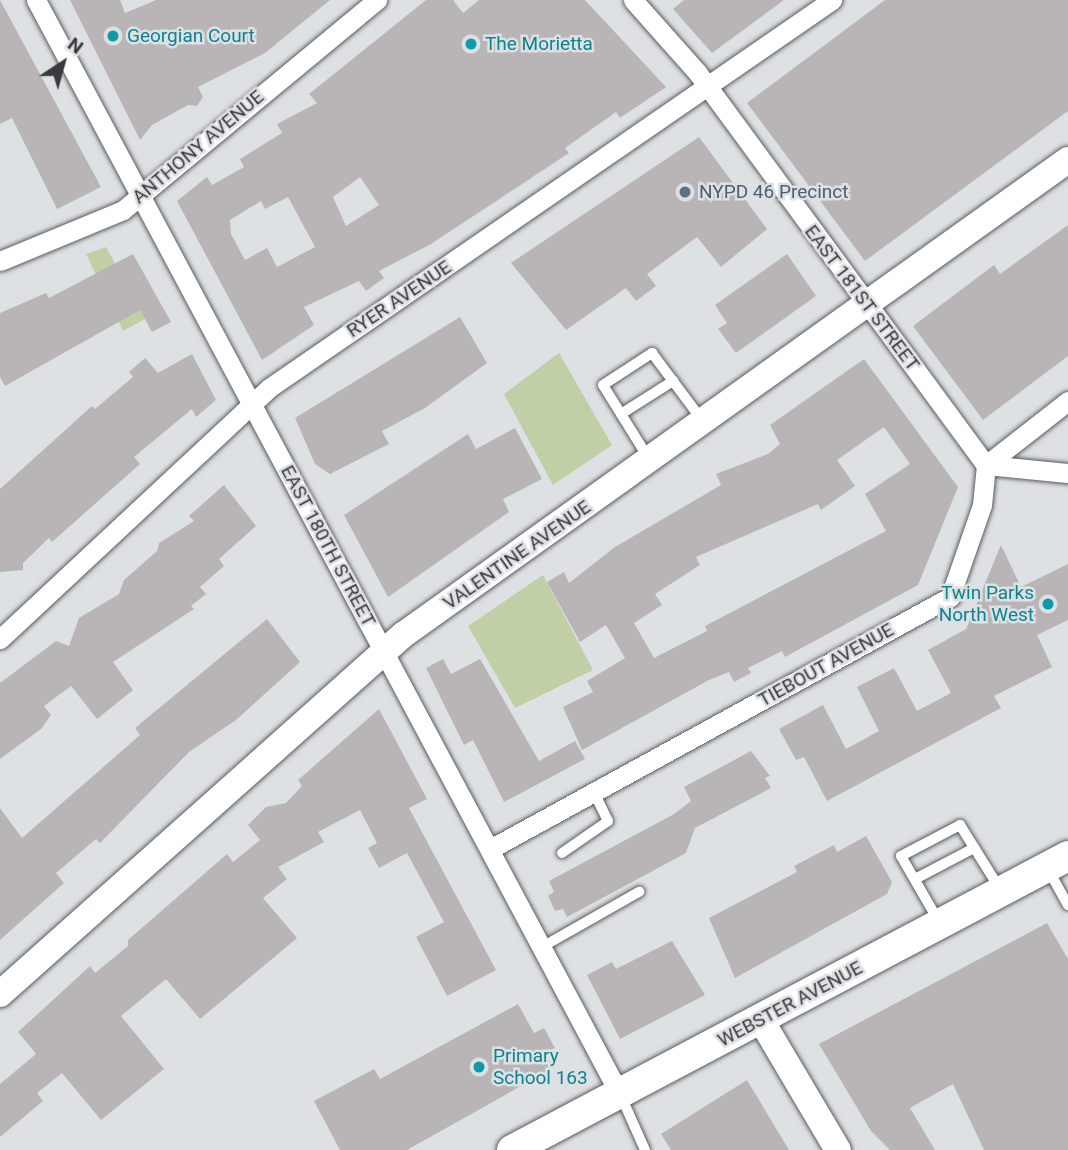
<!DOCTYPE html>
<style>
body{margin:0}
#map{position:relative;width:1068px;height:1150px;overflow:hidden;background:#dee1e4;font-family:Roboto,sans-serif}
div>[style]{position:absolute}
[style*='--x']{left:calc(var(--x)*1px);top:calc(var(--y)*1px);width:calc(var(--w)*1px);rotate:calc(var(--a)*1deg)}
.green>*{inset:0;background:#c1cfa6}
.building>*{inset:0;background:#b9b5b7}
.roads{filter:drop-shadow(0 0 2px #5a5c5f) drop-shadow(0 0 2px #5a5c5f)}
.lane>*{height:10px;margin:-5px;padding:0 5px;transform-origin:5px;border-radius:5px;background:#fff}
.street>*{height:19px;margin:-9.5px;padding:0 9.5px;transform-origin:9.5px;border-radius:9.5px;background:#fff}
.secondary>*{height:26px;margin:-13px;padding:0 13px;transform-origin:13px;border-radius:13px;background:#fff}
.primary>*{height:30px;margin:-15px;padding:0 15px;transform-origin:15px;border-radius:15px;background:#fff}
.dots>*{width:19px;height:19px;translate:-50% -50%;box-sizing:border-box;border:4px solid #dee1e4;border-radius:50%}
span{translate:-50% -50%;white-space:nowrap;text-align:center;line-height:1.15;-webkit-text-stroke:5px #dee1e4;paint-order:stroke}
.culture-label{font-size:19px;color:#0d838f}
.left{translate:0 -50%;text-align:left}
.right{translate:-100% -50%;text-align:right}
.street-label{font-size:19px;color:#393a3c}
.service-label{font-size:19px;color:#4e5e75}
.north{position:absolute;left:28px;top:28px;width:70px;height:70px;-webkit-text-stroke:5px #dee1e4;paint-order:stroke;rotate:36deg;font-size:19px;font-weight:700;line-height:28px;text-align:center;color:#393a3c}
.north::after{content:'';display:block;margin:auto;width:24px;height:32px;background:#393a3c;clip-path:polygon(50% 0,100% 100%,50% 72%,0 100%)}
</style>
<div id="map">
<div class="green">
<i style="clip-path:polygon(106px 247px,145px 319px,123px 331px,86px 254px)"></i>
<i style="clip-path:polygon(559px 353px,612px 445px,553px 485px,504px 394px)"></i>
<i style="clip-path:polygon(543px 575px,593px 670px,515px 708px,468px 626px)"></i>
</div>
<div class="building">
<i style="clip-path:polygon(0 0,101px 187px,57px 209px,12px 118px,0 124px)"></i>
<i style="clip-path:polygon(70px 0,120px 0,125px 13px,156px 0,330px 0,265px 53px,198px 87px,203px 97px,197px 106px,188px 105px,152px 125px,140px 140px)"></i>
<i style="clip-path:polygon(evenodd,426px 0,453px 0,463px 13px,479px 0,585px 0,666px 87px,620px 118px,616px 112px,565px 148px,569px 153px,431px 244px,379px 271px,384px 278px,366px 291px,359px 281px,304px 307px,314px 325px,262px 360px,177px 201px,207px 177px,212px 185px,244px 167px,240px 159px,282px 133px,277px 124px,317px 103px,309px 94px,426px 0,360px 177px,379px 205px,346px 226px,333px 197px,360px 177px,426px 0,288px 197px,315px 247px,277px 267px,267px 248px,245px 260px,231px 234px,230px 220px,261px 201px,265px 209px,288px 197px)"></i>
<i style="clip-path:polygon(684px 0,784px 0,712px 53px,673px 9px)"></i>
<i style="clip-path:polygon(885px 0,1068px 0,1068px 111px,865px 261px,747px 103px)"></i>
<i style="clip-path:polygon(699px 137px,767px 229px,721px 267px,697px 237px,647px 274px,656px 286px,636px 301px,626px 288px,566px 330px,511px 263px)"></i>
<i style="clip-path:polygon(1068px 225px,1068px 356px,983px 420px,913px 326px,994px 265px,1000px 274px)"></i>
<i style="clip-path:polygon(133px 254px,171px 322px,152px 332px,140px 310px,5px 386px,0 377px,0 313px,46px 293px,49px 298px)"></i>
<i style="clip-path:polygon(787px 254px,816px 296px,736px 353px,718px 329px,727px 323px,715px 305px)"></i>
<i style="clip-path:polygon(460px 317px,487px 363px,425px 408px,382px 431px,389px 444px,330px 474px,315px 464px,295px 418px)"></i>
<i style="clip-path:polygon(192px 354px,216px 400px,196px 417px,192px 409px,134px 457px,140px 464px,52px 542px,49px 538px,23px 563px,23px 570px,0 572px,0 489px,92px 406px,95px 409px,133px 377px,129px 372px,145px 358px,158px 373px)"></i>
<i style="clip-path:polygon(evenodd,864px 359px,958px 487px,918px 585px,785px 657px,782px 651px,748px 668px,751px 673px,734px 682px,729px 672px,709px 680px,582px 750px,563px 707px,593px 692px,587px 681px,625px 658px,606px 625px,580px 642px,547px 582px,564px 572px,569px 583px,615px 547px,721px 485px,716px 474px,768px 454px,780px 444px,770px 425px,864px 359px,884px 427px,910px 464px,865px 494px,886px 531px,705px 626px,707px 631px,654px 658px,634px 623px,662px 605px,655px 594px,700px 565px,696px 557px,818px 504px,821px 510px,855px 486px,837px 460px,884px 427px)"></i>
<i style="clip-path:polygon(515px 428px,542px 479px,503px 499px,509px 512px,388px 597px,344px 515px,468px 434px,476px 449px)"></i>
<i style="clip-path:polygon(224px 485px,256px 526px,219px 559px,224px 566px,200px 587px,206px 594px,191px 606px,194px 609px,113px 662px,133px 690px,97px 719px,71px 686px,44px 706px,51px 715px,41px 729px,0 759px,0 683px,56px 641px,69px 646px,79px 618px,119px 594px,124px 580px,157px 551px,159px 543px,194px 521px,189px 516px)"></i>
<i style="clip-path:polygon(1001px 545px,1021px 587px,1068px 564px,1068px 620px,1037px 635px,1052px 667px,994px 696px,1001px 708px,827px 801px,804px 757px,796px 760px,779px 729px,823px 705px,846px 749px,879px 731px,857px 687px,894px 668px,917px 711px,951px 693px,928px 650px,966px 629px)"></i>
<i style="clip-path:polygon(267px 619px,300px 662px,236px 720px,189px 752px,100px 843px,96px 839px,56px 873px,64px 883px,0 940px,0 808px,22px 838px,140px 735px,135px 728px)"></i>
<i style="clip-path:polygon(443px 659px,451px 674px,480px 659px,539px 761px,575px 741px,585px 759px,504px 802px,473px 740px,464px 745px,426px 668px)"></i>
<i style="clip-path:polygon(379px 709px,427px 799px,409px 808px,496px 970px,447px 996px,416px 937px,444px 922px,407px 853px,379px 868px,368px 848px,377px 843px,360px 810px,318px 832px,324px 842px,278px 867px,287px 879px,263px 898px,297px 938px,200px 1019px,166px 979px,121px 1016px,164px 1069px,101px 1120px,62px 1073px,37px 1093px,43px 1101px,0 1137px,0 1084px,36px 1054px,18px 1032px,90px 966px,95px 973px,128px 946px,128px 940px,227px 854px,233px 862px,260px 840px,248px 825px,266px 807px,286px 803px,302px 786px,298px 780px)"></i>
<i style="clip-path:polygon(751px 751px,770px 776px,765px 778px,771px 788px,695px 828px,686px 853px,567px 917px,563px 909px,555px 911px,548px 896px,554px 892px,549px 881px,674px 814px,691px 801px,684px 787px)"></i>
<i style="clip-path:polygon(866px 836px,892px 882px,887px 894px,735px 978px,709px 918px,797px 872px,794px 866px,834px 845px,837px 852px)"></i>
<i style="clip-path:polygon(1047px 923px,1068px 959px,1068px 1150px,984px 1150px,953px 1084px,910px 1108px,935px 1150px,890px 1150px,871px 1131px,819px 1044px)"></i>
<i style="clip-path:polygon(672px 941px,705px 995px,620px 1039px,587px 975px,612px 962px,616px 969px)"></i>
<i style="clip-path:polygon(518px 1004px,534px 1033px,544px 1028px,555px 1048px,545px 1053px,553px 1068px,407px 1150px,340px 1150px,314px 1101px,374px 1069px,380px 1079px)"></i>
<i style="clip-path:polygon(747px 1080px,789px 1150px,671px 1150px,661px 1134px)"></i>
</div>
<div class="roads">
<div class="lane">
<i style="--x:621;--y:414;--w:62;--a:-32.4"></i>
<i style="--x:649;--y:459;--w:87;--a:-121.9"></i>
<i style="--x:603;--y:385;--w:59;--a:-33.1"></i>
<i style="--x:652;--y:353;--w:84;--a:53.3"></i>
<i style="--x:562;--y:853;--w:56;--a:-34.8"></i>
<i style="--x:608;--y:821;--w:32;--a:-116"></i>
<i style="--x:1049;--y:871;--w:39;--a:61"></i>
<i style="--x:915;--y:879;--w:67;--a:-27.7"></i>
<i style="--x:938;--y:920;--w:74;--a:-120"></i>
<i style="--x:901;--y:856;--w:67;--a:-27.7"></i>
<i style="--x:960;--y:825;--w:75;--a:58"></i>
<i style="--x:542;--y:947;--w:112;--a:-29.6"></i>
<i style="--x:621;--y:1096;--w:59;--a:66"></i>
</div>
<div class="street">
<i style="--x:36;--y:0;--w:1239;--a:61.92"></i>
<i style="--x:633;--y:0;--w:96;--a:48.4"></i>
<i style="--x:697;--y:72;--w:488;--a:53.7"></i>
<i style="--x:986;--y:465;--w:82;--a:5.6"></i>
<i style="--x:0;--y:261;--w:133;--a:-22.5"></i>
<i style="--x:123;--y:210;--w:330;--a:-39.6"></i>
<i style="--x:0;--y:639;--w:368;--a:-43"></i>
<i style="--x:269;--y:388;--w:684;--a:-34.57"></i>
<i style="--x:490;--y:849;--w:525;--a:-28.72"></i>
<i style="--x:950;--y:597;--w:97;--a:-70.8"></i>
<i style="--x:982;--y:505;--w:40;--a:-84.3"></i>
<i style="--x:986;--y:465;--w:104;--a:-38"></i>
</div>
<div class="secondary">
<i style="--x:0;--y:994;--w:540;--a:-41.7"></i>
<i style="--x:403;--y:635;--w:817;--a:-35.54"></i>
<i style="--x:761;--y:1020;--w:151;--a:59.4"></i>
</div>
<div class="primary">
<i style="--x:512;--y:1150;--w:629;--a:-27.87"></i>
</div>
</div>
<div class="dots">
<i style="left:113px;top:36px;background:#0f9aa8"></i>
<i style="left:471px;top:44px;background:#0f9aa8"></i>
<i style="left:685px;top:192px;background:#5c6f8a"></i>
<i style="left:1048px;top:604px;background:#0f9aa8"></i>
<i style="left:479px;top:1067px;background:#0f9aa8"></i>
</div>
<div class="culture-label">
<span class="left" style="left:127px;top:36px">Georgian Court</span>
<span class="left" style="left:485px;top:44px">The Morietta</span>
<span class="right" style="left:1034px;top:604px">Twin Parks<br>North West</span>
<span class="left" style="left:493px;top:1067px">Primary<br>School 163</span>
</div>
<div class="street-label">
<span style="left:198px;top:147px;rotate:-40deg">ANTHONY AVENUE</span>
<span style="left:862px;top:298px;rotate:53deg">EAST 181ST STREET</span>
<span style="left:399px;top:299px;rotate:-34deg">RYER AVENUE</span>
<span style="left:328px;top:546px;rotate:62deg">EAST 180TH STREET</span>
<span style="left:517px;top:555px;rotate:-35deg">VALENTINE AVENUE</span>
<span style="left:826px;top:665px;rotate:-29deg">TIEBOUT AVENUE</span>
<span style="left:790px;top:1004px;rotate:-28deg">WEBSTER AVENUE</span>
</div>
<div class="service-label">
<span class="left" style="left:699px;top:192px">NYPD 46 Precinct</span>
</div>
<div class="north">N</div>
</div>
